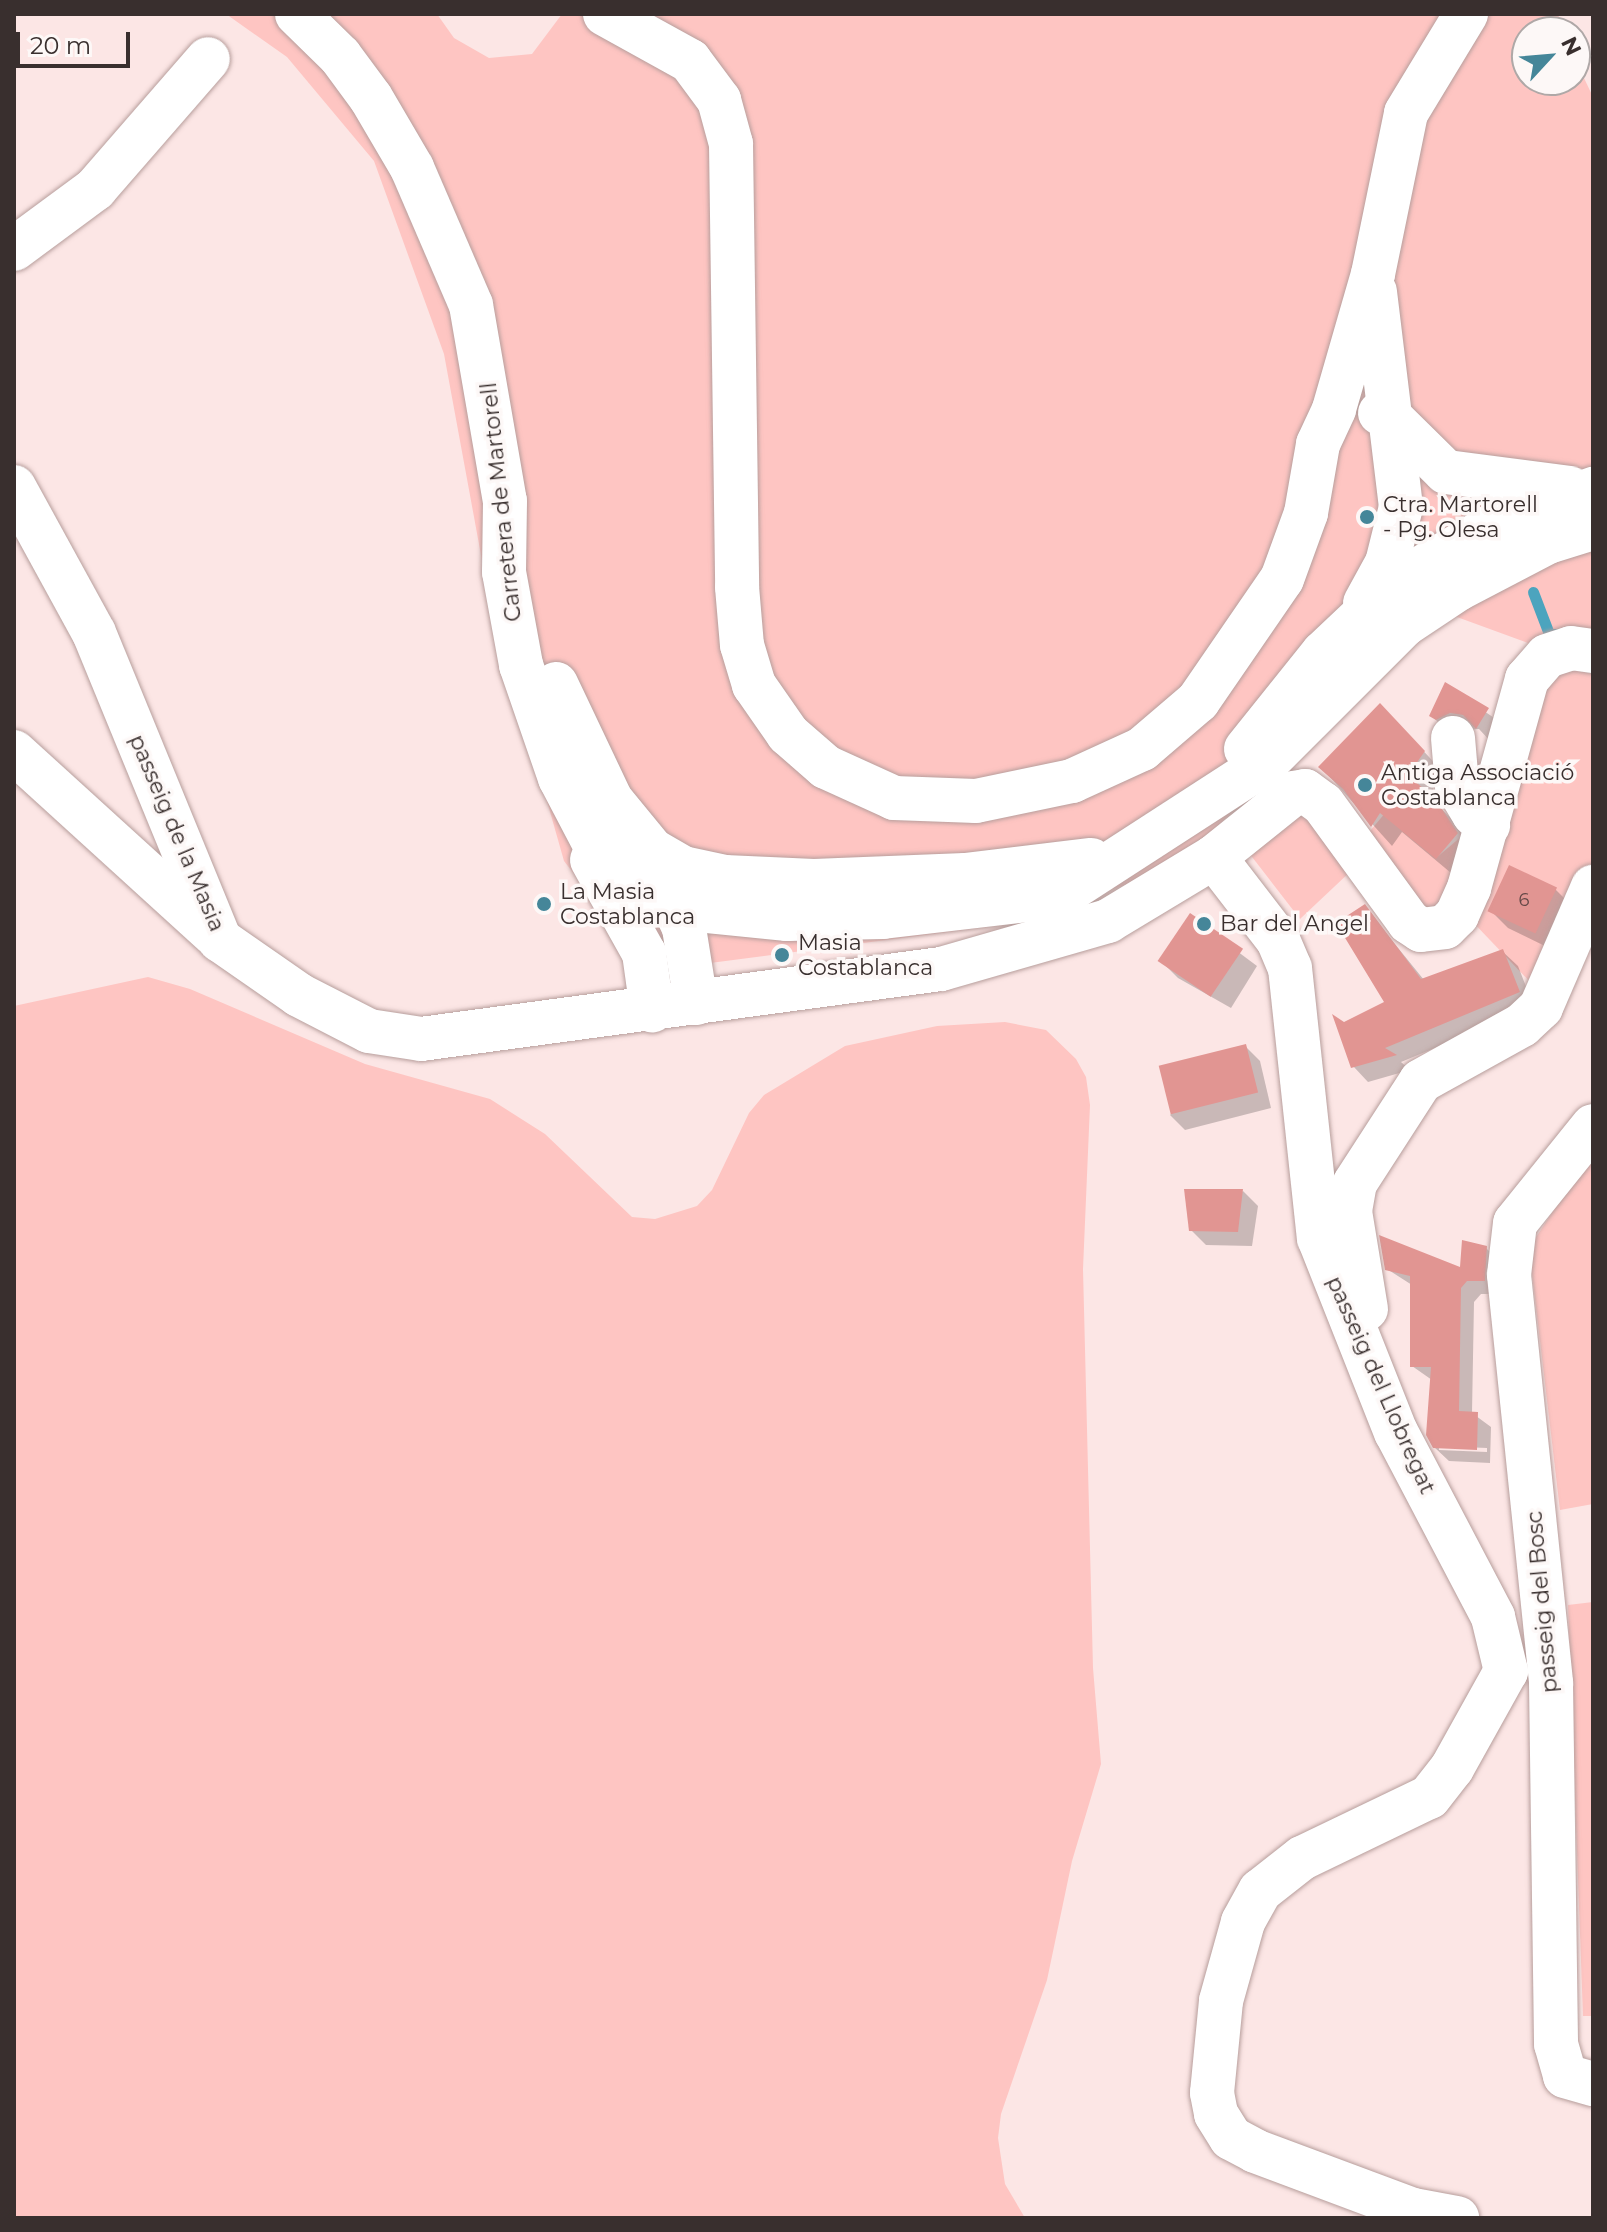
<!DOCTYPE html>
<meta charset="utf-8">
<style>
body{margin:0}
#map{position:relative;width:1607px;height:2232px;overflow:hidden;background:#fce6e5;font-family:Montserrat,sans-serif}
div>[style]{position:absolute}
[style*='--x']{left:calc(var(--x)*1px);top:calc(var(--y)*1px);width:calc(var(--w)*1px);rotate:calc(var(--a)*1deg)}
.green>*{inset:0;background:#fec5c2}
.shadow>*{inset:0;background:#0003}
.stream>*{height:11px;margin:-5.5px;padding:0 5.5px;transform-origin:5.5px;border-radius:5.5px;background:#4ca4be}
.building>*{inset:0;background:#e19592;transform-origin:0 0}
.roads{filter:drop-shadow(0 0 2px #b79e9c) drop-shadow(0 0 2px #b79e9c)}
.minor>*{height:44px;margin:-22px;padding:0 22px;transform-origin:22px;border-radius:22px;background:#fff}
.major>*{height:44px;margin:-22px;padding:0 22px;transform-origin:22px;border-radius:22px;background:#fff}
.dots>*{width:22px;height:22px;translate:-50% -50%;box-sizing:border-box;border:4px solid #fdf8f7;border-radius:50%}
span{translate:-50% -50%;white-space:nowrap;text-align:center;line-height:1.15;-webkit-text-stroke:7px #fdf8f7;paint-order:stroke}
.number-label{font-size:18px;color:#634847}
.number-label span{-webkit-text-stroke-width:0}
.street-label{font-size:22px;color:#392f2e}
.poi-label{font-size:22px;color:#392f2e}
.left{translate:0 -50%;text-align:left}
.frame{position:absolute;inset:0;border:16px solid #392f2e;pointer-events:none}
.north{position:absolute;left:1511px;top:16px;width:80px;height:80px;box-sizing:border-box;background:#fdf8f7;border:2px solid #afa8a7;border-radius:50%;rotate:64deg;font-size:22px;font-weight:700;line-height:32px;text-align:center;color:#392f2e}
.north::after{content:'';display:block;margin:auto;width:28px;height:36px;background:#458699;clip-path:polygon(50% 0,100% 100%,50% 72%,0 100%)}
.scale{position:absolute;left:16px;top:32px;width:114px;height:36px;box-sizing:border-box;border:4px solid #392f2e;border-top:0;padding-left:10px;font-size:24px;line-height:28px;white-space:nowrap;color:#392f2e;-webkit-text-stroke:6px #fdf8f7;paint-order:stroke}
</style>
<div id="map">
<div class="green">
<i style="clip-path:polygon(226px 14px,437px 14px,454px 38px,489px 58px,532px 54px,562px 14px,1558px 14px,1564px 32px,1527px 32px,1527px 80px,1575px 80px,1575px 59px,1593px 97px,1593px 656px,1536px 646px,1446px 613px,1353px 684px,1183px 863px,1162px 874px,986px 927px,687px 966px,608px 917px,564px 861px,488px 593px,444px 354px,374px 161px,287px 57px)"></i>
<i style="clip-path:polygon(1559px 667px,1593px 674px,1593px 867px,1534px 986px,1468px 917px,1537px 685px)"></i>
<i style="clip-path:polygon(1305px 807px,1351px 871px,1300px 919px,1249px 853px)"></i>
<i style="clip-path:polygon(1386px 812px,1436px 858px,1468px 831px,1444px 897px,1432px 912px,1413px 904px,1365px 837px)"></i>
<i style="clip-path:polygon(148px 977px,190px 989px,365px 1064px,490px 1099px,545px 1134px,632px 1217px,655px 1219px,697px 1206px,712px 1190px,749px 1113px,764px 1095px,845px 1046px,937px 1026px,1005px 1022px,1046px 1030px,1076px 1059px,1086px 1077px,1090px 1105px,1083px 1269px,1093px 1668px,1101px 1764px,1072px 1861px,1047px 1980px,1001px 2114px,998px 2138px,1005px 2184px,1025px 2218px,14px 2218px,14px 1006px)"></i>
<i style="clip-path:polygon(1593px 1150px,1593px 1504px,1560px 1510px,1529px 1248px)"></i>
<i style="clip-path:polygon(1593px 1602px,1593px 2016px,1583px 2016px,1568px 1605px)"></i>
</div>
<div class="shadow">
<i style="clip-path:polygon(1446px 685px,1503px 724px,1491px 742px,1479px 729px,1447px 731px,1432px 716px)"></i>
<i style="clip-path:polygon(1401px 727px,1444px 773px,1428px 796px,1457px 824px,1478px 856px,1457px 878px,1402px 832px,1392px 846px,1321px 767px)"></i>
<i style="clip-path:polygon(1555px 889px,1570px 904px,1553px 950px,1508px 928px,1493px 913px)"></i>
<i style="clip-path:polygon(1365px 907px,1424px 980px,1502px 951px,1518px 966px,1534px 1007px,1401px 1062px,1410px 1070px,1368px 1082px,1353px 1066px,1344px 1024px,1387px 1002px)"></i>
<i style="clip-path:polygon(1190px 916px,1257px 966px,1231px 1008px,1178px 978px,1163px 963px)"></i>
<i style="clip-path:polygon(1245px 1046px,1260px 1061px,1271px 1108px,1185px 1130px,1170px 1115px)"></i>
<i style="clip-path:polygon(1243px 1191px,1258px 1206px,1252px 1246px,1206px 1245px,1191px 1230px)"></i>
<i style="clip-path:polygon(evenodd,1486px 1248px,1500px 1262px,1498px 1294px,1481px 1294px,1474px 1302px,1472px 1413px,1491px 1427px,1490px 1463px,1449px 1461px,1434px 1447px,1432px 1380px,1412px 1366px,1412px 1285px,1387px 1269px,1462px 1269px,1486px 1248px,1439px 1446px,1487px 1448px,1487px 1452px,1439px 1450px,1439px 1446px)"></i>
</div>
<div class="stream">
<i style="--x:1533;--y:592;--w:45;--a:69.1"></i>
<i style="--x:1549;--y:634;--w:10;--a:0"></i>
</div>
<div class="building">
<i style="clip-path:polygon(1445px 682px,1489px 708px,1476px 729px,1463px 715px,1450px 713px,1436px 720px,1429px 716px)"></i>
<i style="clip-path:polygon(1380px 703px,1425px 751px,1408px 775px,1436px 800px,1458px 833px,1436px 859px,1380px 813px,1371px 827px,1343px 789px,1318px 767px)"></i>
<i style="left:1509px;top:865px;width:53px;height:51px;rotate:25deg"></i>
<i style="clip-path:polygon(1365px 904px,1421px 979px,1503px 949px,1520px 992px,1385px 1048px,1397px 1055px,1351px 1068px,1332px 1014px,1344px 1022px,1384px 1002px,1336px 923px)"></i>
<i style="left:1190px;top:913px;width:64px;height:58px;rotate:34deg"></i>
<i style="left:1246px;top:1044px;width:50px;height:90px;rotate:76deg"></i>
<i style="clip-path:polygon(1184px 1189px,1243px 1189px,1238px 1232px,1189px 1231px)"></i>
<i style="clip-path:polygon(1379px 1235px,1460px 1267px,1462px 1240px,1487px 1246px,1485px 1281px,1467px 1281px,1461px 1288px,1459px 1411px,1478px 1412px,1477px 1450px,1433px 1448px,1426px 1435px,1431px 1367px,1410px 1367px,1410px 1276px,1385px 1270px)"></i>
</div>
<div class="roads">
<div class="minor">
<i style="--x:14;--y:249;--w:101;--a:-36.5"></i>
<i style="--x:95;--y:189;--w:172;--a:-49"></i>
<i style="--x:1373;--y:274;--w:164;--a:-78.4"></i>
<i style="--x:1406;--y:113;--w:116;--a:-58.8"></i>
<i style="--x:14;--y:487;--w:166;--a:61.3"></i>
<i style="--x:94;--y:633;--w:332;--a:67.7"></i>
<i style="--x:220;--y:940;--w:96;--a:34.8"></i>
<i style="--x:299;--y:995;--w:79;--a:27.2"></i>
<i style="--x:369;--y:1031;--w:53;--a:8.7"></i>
<i style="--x:421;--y:1039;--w:525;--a:-7.67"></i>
<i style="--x:941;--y:969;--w:174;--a:-16"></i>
<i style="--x:1108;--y:921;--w:124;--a:-31.1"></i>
<i style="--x:1214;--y:857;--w:105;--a:52.4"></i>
<i style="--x:1278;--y:940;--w:30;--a:67"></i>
<i style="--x:1290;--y:968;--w:272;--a:83.9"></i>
<i style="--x:1319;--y:1238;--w:209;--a:68.4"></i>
<i style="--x:1396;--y:1432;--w:209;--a:62.3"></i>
<i style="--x:1493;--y:1617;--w:56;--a:76.5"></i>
<i style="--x:1506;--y:1671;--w:111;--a:119.1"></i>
<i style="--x:1452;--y:1768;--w:37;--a:128"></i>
<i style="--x:1429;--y:1797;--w:141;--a:154.3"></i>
<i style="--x:1302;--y:1858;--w:53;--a:141.8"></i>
<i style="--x:1260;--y:1891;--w:35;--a:119"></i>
<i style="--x:1243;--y:1922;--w:82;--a:105.6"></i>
<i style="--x:1221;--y:2001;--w:92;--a:95.6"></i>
<i style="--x:1212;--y:2093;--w:21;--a:79"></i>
<i style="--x:1216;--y:2114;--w:28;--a:58"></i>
<i style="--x:1231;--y:2138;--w:27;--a:28"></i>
<i style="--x:1255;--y:2151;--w:169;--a:20.5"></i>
<i style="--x:1413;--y:2210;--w:45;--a:10.3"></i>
<i style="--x:1453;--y:738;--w:48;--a:85.2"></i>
<i style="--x:1457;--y:786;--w:33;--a:59"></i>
<i style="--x:1474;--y:814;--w:18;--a:38"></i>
<i style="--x:14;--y:752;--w:270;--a:42.3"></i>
<i style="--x:1214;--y:857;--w:102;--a:-38.7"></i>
<i style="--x:1294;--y:793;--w:11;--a:-10"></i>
<i style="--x:1305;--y:791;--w:22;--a:36"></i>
<i style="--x:1323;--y:804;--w:146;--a:53.9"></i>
<i style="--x:1409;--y:922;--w:14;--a:34"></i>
<i style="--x:1421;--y:930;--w:24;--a:-7"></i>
<i style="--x:1445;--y:927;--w:17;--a:-45"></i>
<i style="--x:1457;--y:915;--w:30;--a:-66"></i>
<i style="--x:1469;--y:888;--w:217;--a:-74.5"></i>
<i style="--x:1527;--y:679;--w:30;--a:-49"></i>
<i style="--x:1547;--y:656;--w:25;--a:-18"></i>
<i style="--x:1571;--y:648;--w:22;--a:8"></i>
<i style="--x:1593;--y:1126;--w:124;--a:128.8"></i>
<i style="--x:1515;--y:1223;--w:52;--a:96.6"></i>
<i style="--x:1509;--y:1275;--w:410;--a:84.1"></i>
<i style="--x:1551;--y:1683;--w:361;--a:89.2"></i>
<i style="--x:1556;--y:2044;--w:33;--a:74"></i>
<i style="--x:1565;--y:2076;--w:29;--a:16"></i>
<i style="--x:1366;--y:1309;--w:99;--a:-99.3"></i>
<i style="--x:1350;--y:1211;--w:28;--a:-80"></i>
<i style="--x:1355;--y:1183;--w:121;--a:-57.1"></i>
<i style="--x:1421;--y:1081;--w:115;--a:-29"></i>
<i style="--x:1522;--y:1025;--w:26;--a:-43"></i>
<i style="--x:1541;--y:1007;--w:131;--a:-66.6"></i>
</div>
<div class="major">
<i style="--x:297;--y:14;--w:60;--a:44.3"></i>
<i style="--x:340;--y:56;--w:52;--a:53.6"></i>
<i style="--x:371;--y:98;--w:81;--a:59.6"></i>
<i style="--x:412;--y:168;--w:149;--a:66.7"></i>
<i style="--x:471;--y:305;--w:199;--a:80.2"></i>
<i style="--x:505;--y:501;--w:71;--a:90.8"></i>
<i style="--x:504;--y:572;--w:95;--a:79.6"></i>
<i style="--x:521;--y:665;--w:120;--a:71"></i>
<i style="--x:560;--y:778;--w:78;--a:62.4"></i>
<i style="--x:596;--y:847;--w:32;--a:49"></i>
<i style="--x:617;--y:871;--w:71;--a:31.2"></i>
<i style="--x:678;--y:908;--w:110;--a:5.8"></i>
<i style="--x:787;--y:919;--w:96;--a:-1.2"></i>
<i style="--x:883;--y:917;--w:146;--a:-6.7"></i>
<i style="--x:1028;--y:900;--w:44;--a:-14.3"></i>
<i style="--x:1071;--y:889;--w:232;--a:-32.9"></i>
<i style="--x:1266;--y:763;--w:195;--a:-45"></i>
<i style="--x:1404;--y:625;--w:65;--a:-33.7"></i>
<i style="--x:1458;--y:589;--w:102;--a:-27.6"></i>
<i style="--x:1548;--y:542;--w:47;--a:-17.3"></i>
<i style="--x:605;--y:14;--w:97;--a:28.9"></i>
<i style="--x:690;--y:61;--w:49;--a:53.4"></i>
<i style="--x:719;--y:100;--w:46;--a:74.7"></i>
<i style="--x:731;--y:144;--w:443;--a:89.2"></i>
<i style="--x:737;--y:587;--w:58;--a:85.1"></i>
<i style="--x:742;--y:645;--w:42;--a:73.3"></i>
<i style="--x:754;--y:685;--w:60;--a:55.2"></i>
<i style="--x:788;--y:734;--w:50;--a:41"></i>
<i style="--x:826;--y:767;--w:75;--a:24.5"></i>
<i style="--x:894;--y:798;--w:82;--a:2.1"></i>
<i style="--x:976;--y:801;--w:98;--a:-11.8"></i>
<i style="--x:1072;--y:781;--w:77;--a:-24.6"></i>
<i style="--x:1142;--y:749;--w:74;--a:-40.6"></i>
<i style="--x:1198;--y:701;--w:148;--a:-55.5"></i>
<i style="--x:1282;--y:579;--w:70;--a:-70"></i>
<i style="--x:1306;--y:513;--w:70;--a:-80.1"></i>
<i style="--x:1318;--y:444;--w:38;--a:-65"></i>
<i style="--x:1334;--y:409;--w:141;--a:-73.9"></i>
<i style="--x:1380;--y:413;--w:9;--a:18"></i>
<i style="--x:1389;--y:416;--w:80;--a:44.5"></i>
<i style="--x:1446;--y:472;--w:125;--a:7.4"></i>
<i style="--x:1365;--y:603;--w:46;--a:-61.2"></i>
<i style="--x:1387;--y:563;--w:58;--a:-76"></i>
<i style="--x:1401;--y:507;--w:217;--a:-96.9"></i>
<i style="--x:556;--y:684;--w:128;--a:64.6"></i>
<i style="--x:611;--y:800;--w:65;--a:50.6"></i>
<i style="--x:652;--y:850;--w:36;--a:30"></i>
<i style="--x:683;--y:868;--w:43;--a:12.1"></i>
<i style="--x:725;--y:877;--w:89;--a:2.6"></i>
<i style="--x:814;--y:881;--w:151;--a:-2.3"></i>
<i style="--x:965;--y:875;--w:127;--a:-6.8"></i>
<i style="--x:1246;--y:749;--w:123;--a:-51.3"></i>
<i style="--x:1323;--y:653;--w:103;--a:-43.4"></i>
<i style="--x:1398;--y:582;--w:107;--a:-30.9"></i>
<i style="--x:1490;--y:527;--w:110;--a:-20.3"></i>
<i style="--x:592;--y:860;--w:107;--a:60.8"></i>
<i style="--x:644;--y:953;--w:58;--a:82"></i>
<i style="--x:665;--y:887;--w:45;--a:65.1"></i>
<i style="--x:684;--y:928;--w:76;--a:80.9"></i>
</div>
</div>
<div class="dots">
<i style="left:1367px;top:517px;background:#458699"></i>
<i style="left:1365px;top:785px;background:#458699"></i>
<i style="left:544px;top:904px;background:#458699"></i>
<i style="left:1204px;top:924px;background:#458699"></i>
<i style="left:782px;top:955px;background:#458699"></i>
</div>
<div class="number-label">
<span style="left:1524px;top:900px">6</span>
</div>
<div class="street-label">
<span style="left:501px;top:502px;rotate:-96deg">Carretera de Martorell</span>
<span style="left:177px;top:833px;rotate:67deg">passeig de la Masia</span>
<span style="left:1381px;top:1385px;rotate:66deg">passeig del Llobregat</span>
<span style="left:1542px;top:1602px;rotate:-95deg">passeig del Bosc</span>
</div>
<div class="poi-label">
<span class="left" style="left:1383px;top:517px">Ctra. Martorell<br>- Pg. Olesa</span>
<span class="left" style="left:1381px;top:785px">Antiga Associació<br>Costablanca</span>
<span class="left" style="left:560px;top:904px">La Masia<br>Costablanca</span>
<span class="left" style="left:1220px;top:924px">Bar del Angel</span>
<span class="left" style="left:798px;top:955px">Masia<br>Costablanca</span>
</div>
<div class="frame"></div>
<div class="north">N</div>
<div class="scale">20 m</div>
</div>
